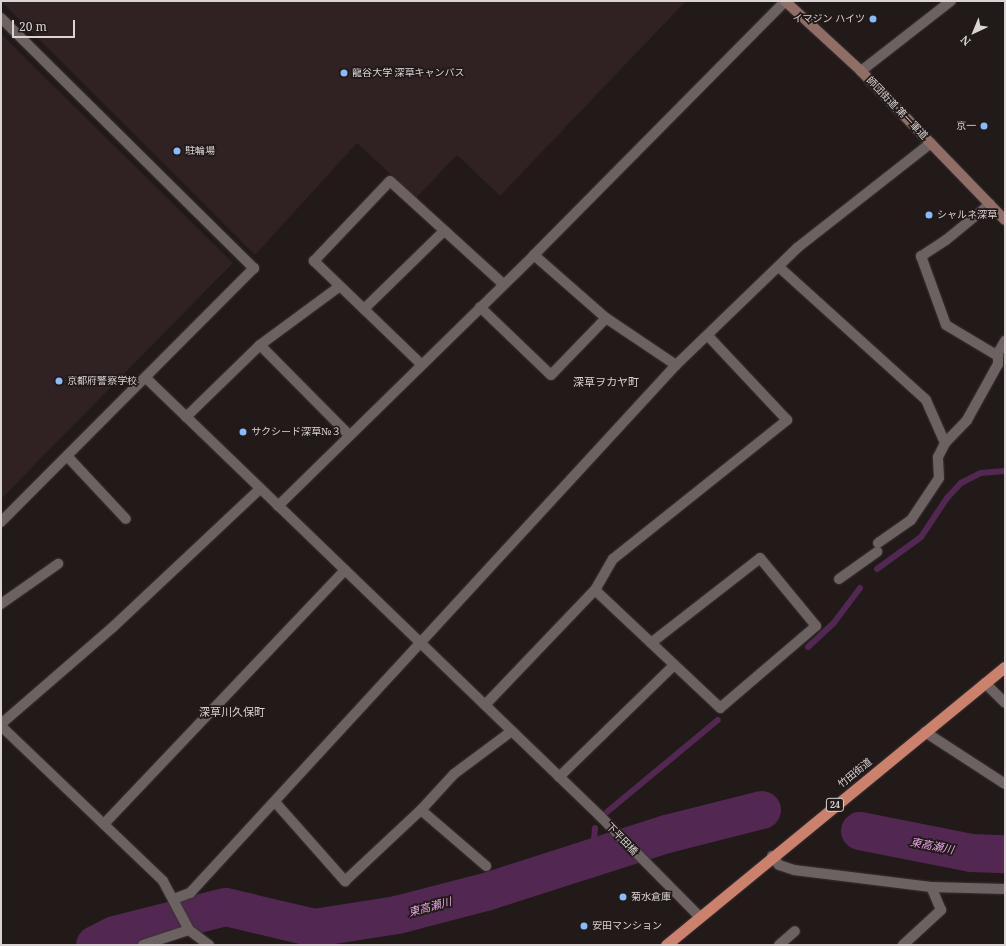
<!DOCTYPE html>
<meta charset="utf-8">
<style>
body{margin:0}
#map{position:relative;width:1006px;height:946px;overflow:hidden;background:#221919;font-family:"Noto Serif","Noto Sans JP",serif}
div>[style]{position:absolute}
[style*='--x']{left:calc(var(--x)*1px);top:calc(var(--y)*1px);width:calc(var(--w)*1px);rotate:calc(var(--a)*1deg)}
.built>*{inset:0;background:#302122}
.stream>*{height:6px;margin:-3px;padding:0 3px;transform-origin:3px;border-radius:3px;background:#522852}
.river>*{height:38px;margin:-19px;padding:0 19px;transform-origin:19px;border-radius:19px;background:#522852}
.roads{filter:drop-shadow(0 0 1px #393333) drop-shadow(0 0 1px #393333)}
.service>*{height:10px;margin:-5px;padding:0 5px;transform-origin:5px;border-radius:5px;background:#6d6262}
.minor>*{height:10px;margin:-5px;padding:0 5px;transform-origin:5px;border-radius:5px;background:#6d6262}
.tertiary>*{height:10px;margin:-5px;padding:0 5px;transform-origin:5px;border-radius:5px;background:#6d6262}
.secondary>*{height:10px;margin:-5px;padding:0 5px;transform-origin:5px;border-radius:5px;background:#906e66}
.trunk>*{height:11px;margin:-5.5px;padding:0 5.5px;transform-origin:5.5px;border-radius:5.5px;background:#cc816c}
.dots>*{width:11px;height:11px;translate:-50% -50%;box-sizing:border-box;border:2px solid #221919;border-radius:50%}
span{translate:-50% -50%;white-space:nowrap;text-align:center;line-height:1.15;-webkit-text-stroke:3.5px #221919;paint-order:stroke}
.shield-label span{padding:1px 3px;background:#221919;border:1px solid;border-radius:3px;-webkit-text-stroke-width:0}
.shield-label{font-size:9px;color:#dbd4d5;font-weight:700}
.poi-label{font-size:10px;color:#dbd4d5}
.right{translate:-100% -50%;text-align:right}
.left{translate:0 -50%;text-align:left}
.street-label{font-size:10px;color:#dbd4d5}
.neighbourhood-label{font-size:11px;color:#ddd0d0}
.water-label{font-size:11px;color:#e6a3e5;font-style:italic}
.frame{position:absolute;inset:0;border:2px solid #dbd4d5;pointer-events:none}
.north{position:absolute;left:954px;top:12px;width:40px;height:40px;-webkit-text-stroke:3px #221919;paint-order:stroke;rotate:224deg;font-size:11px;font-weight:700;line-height:16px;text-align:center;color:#dbd4d5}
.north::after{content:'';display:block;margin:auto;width:14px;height:18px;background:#dbd4d5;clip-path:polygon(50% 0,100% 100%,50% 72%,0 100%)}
.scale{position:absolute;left:12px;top:20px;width:63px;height:18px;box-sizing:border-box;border:2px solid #dbd4d5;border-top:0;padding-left:5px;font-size:12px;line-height:14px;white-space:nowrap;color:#dbd4d5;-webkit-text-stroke:3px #221919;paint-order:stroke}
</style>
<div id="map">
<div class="built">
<i style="clip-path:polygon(1px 1px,686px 1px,500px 196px,457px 155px,416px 198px,357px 143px,255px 255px)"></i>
<i style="clip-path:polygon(1px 34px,233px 263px,1px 499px)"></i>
</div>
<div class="stream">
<i style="--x:877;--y:569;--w:54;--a:-36"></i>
<i style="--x:921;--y:537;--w:47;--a:-56.3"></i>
<i style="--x:947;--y:498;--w:21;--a:-47"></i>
<i style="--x:961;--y:483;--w:22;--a:-27"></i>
<i style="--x:981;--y:473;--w:24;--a:-5"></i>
<i style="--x:808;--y:647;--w:34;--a:-43"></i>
<i style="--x:833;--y:624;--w:45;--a:-53.1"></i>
<i style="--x:607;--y:812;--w:144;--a:-39.7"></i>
<i style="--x:595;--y:828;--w:12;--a:95"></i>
<i style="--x:594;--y:840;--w:16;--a:68"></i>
</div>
<div class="river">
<i style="--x:860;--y:831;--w:113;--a:11.2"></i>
<i style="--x:971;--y:853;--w:34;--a:2"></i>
<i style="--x:95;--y:945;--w:22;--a:-27"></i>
<i style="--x:115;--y:935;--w:114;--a:-14.2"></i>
<i style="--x:226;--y:907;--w:90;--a:13.4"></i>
<i style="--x:314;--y:928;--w:84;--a:-8.9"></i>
<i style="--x:397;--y:915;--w:95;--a:-14.6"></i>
<i style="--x:489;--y:891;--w:187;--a:-17.8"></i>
<i style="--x:667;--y:834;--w:98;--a:-14.2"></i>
</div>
<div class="roads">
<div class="service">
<i style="--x:990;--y:204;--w:57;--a:140.7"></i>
<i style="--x:946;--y:240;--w:30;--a:147"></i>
<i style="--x:921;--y:256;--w:73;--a:70.1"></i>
<i style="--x:946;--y:325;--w:61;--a:30.8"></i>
<i style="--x:480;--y:307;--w:98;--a:43.8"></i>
<i style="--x:551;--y:375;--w:79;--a:-46"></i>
<i style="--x:967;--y:420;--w:64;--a:-61"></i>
<i style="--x:998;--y:364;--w:11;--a:-90"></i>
<i style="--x:998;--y:353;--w:14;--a:-60"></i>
<i style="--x:878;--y:543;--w:40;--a:-34.9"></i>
<i style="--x:911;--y:520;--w:50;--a:-56.3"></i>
<i style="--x:939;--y:478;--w:21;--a:-93"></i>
<i style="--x:938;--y:457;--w:16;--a:-63"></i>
<i style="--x:839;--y:579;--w:47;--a:-35.4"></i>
<i style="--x:651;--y:643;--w:138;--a:-37.9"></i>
<i style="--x:760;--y:558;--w:88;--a:50.5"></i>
<i style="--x:816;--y:626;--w:126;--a:139.5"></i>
<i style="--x:925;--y:732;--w:95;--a:33"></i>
<i style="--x:421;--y:810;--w:86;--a:40.7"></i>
<i style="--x:779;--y:945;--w:21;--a:-41"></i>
<i style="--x:903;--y:945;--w:52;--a:-42.6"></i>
<i style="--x:941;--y:910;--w:25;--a:-113"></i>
</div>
<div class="minor">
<i style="--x:1;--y:18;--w:356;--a:44.7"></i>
<i style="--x:254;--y:268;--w:359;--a:134.9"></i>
<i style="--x:861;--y:71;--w:114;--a:-37.9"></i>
<i style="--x:534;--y:255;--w:96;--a:41.2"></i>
<i style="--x:606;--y:318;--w:84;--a:33.9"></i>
<i style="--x:779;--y:267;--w:198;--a:42.1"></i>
<i style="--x:926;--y:400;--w:47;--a:66.2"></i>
<i style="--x:945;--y:443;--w:32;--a:-46"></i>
<i style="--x:364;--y:309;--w:112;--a:-44.3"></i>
<i style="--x:260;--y:345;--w:127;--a:45.3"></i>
<i style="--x:421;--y:364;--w:149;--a:-136.1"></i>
<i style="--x:314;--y:261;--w:110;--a:-46.5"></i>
<i style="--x:390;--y:181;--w:153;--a:42.3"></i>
<i style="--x:186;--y:417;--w:103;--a:-44.2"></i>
<i style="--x:260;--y:345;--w:99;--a:-36.4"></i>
<i style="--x:67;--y:456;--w:86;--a:46.9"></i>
<i style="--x:278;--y:506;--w:359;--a:-44.4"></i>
<i style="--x:534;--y:255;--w:357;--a:-45.3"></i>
<i style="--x:595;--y:590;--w:172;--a:43.3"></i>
<i style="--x:1;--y:604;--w:70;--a:-35.1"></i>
<i style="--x:985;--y:683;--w:28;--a:45"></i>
<i style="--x:485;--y:705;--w:159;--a:-46.3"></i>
<i style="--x:595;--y:590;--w:36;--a:-60"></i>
<i style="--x:613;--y:559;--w:223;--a:-38.6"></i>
<i style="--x:787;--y:420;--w:115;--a:-133.2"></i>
<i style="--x:1;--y:724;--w:148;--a:-40.9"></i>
<i style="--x:113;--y:627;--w:202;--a:-43.2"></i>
<i style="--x:1;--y:726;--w:224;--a:43.7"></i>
<i style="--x:163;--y:881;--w:55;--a:62"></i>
<i style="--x:189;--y:930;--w:25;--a:37"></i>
<i style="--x:559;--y:777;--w:161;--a:-44.2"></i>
<i style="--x:275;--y:802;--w:106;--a:48.5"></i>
<i style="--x:345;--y:881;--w:104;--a:-43.1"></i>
<i style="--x:421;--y:810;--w:49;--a:-47.5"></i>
<i style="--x:454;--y:774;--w:72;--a:-36.6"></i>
<i style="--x:104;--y:824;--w:350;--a:-46.5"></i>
<i style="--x:772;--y:856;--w:11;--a:52"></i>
<i style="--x:779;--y:865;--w:16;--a:18"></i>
<i style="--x:794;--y:870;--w:138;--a:7.1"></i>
<i style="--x:931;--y:887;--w:74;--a:1.5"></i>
<i style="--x:174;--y:899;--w:17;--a:-21"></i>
<i style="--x:190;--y:893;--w:718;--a:-47.37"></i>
<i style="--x:676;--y:365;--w:168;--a:-44"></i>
<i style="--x:797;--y:248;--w:170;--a:-38.1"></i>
<i style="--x:143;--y:945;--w:48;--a:-18.1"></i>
</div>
<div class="tertiary">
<i style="--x:146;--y:378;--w:631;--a:43.97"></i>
<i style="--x:600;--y:816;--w:142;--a:45.3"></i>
</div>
<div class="secondary">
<i style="--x:785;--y:1;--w:103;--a:42.6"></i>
<i style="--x:861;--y:71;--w:207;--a:46"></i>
</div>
<div class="trunk">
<i style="--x:666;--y:945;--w:438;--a:-39.4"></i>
</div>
</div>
<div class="dots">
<i style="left:873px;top:19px;background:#8abafc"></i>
<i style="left:344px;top:73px;background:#8abafc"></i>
<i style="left:984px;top:126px;background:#8abafc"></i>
<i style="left:177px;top:151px;background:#8abafc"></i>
<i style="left:929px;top:215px;background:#8abafc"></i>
<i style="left:59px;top:381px;background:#8abafc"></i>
<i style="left:243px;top:432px;background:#8abafc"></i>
<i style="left:623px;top:897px;background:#8abafc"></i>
<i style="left:584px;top:926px;background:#8abafc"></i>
</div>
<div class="shield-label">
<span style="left:835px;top:805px">24</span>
</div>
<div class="poi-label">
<span class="right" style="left:865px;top:19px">イマジン ハイツ</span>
<span class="left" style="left:352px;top:73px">龍谷大学 深草キャンパス</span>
<span class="right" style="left:976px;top:126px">京一</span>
<span class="left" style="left:185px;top:151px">駐輪場</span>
<span class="left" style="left:937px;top:215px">シャルネ深草</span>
<span class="left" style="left:67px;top:381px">京都府警察学校</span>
<span class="left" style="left:251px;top:432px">サクシード深草№３</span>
<span class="left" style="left:631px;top:897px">菊水倉庫</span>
<span class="left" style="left:592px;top:926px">安田マンション</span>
</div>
<div class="street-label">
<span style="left:897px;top:108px;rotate:46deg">師団街道 第一軍道</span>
<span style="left:855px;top:773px;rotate:-39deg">竹田街道</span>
<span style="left:622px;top:839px;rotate:46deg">下平田橋</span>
</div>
<div class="neighbourhood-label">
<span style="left:606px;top:382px">深草ヲカヤ町</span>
<span style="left:232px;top:712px">深草川久保町</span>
</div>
<div class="water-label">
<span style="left:932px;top:846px;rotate:11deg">東高瀬川</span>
<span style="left:430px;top:907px;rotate:-15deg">東高瀬川</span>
</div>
<div class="frame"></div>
<div class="north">N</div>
<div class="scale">20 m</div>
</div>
